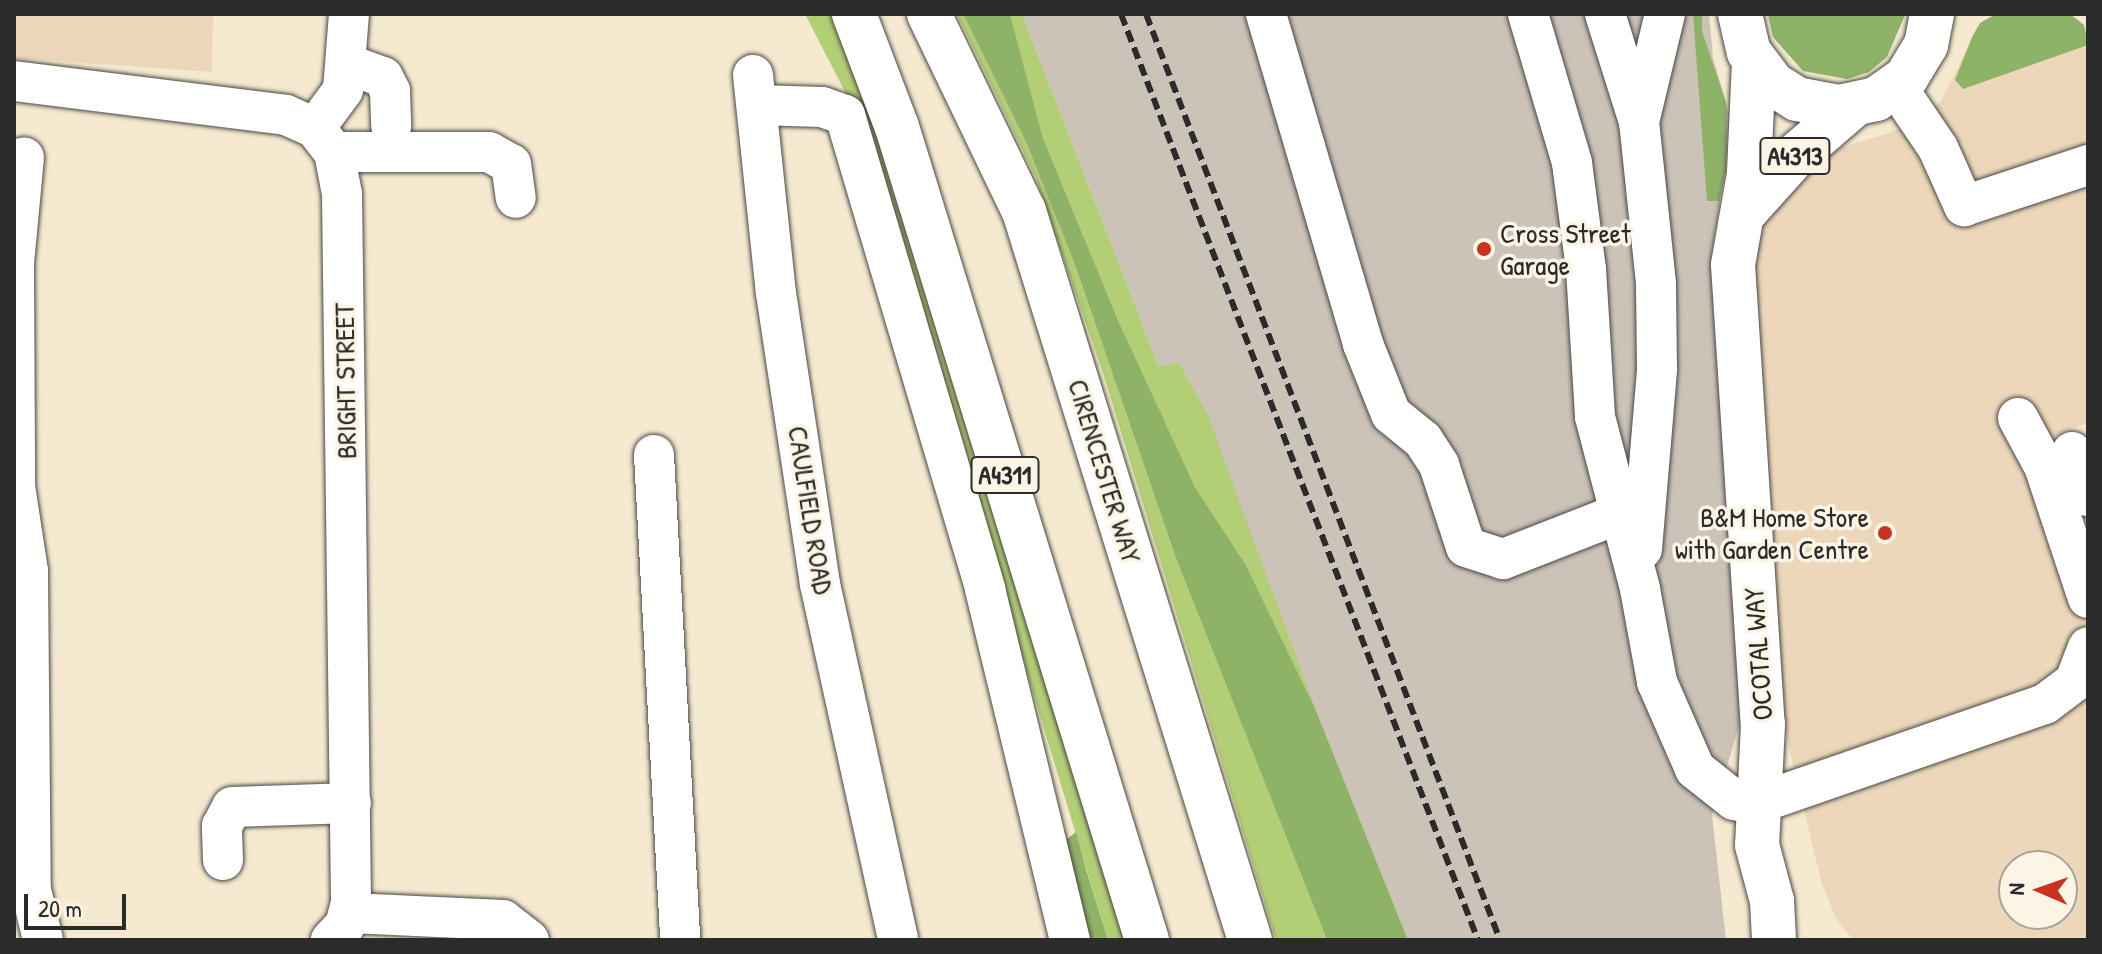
<!DOCTYPE html>
<style>
body{margin:0}
#map{position:relative;width:2102px;height:954px;overflow:hidden;background:#f5ead0;font-family:"Patrick Hand",sans-serif}
div>[style]{position:absolute}
[style*='--x']{left:calc(var(--x)*1px);top:calc(var(--y)*1px);width:calc(var(--w)*1px);rotate:calc(var(--a)*1deg)}
.built>*{inset:0;background:#ecd7ba}
.industrial>*{inset:0;background:#cbc2b8}
.green>*{inset:0;background:#b3cf75}
.forest>*{inset:0;background:#8eb266}
.roads{filter:drop-shadow(0 0 2px #494844) drop-shadow(0 0 2px #494844)}
.minor>*{height:40px;margin:-20px;padding:0 20px;transform-origin:20px;border-radius:20px;background:#fff}
.major>*{height:44px;margin:-22px;padding:0 22px;transform-origin:22px;border-radius:22px;background:#fff}
.rail>*{height:6px;margin-top:-3px;transform-origin:0;background:repeating-linear-gradient(90deg,#2b2b2b 0 12px,transparent 0 18px)}
.dots>*{width:22px;height:22px;translate:-50% -50%;box-sizing:border-box;border:4px solid #fcf5e5;border-radius:50%}
span{translate:-50% -50%;white-space:nowrap;text-align:center;line-height:1.15;-webkit-text-stroke:7px #fcf5e5;paint-order:stroke}
.shield-label span{padding:2px 6px;background:#fcf5e5;border:2px solid;border-radius:6px;-webkit-text-stroke-width:0}
.shield-label{font-size:26px;color:#2b2b2b;font-weight:700}
.poi-label{font-size:28px;color:#2b2b2b}
.left{translate:0 -50%;text-align:left}
.right{translate:-100% -50%;text-align:right}
.street-label{font-size:28px;color:#2b2b2b}
.frame{position:absolute;inset:0;border:16px solid #2b2b2b;pointer-events:none}
.north{position:absolute;left:1998px;top:850px;width:80px;height:80px;box-sizing:border-box;background:#fcf5e5;border:2px solid #a8a49b;border-radius:50%;rotate:272deg;font-size:22px;font-weight:700;line-height:32px;text-align:center;color:#2b2b2b}
.north::after{content:'';display:block;margin:auto;width:28px;height:36px;background:#c8321e;clip-path:polygon(50% 0,100% 100%,50% 72%,0 100%)}
.scale{position:absolute;left:24px;top:894px;width:102px;height:36px;box-sizing:border-box;border:4px solid #2b2b2b;border-top:0;padding-left:10px;font-size:24px;line-height:28px;white-space:nowrap;color:#2b2b2b;-webkit-text-stroke:6px #fcf5e5;paint-order:stroke}
</style>
<div id="map">
<div class="built">
<i style="clip-path:polygon(14px 14px,213px 14px,212px 72px,14px 58px)"></i>
<i style="clip-path:polygon(evenodd,1996px 14px,2070px 14px,2088px 31px,2088px 423px,2052px 436px,2088px 536px,2088px 940px,1854px 940px,1837px 921px,1821px 881px,1780px 710px,1751px 275px,1755px 241px,1769px 212px,1818px 154px,1886px 134px,1915px 122px,1941px 101px,1980px 23px,1996px 14px,2014px 866px,2062px 866px,2062px 914px,2014px 914px,2014px 866px)"></i>
</div>
<div class="industrial">
<i style="clip-path:polygon(1022px 14px,1709px 14px,1713px 58px,1732px 123px,1711px 260px,1741px 681px,1740px 723px,1712px 815px,1726px 940px,1408px 940px,1315px 708px,1159px 367px)"></i>
</div>
<div class="green">
<i style="clip-path:polygon(805px 14px,832px 14px,865px 83px,1126px 940px,1108px 940px,860px 121px)"></i>
<i style="clip-path:polygon(957px 14px,963px 14px,1026px 142px,1075px 265px,1177px 561px,1327px 940px,1276px 940px,1103px 373px,1036px 178px)"></i>
<i style="clip-path:polygon(1010px 14px,1022px 14px,1159px 367px,1178px 362px,1207px 413px,1315px 708px,1246px 565px,1195px 487px,1118px 320px,1043px 138px)"></i>
</div>
<div class="forest">
<i style="clip-path:polygon(963px 14px,1010px 14px,1043px 138px,1118px 320px,1195px 487px,1246px 565px,1315px 708px,1408px 940px,1327px 940px,1177px 561px,1075px 265px,1026px 142px)"></i>
<i style="clip-path:polygon(1693px 14px,1702px 14px,1702px 31px,1726px 102px,1726px 169px,1719px 201px,1707px 201px)"></i>
<i style="clip-path:polygon(1996px 14px,2070px 14px,2084px 25px,2088px 45px,1963px 89px,1955px 80px,1972px 37px,1980px 23px)"></i>
<i style="clip-path:polygon(1768px 15px,1904px 14px,1905px 15px,1887px 57px,1869px 72px,1847px 79px,1803px 71px,1773px 37px)"></i>
<i style="clip-path:polygon(1076px 832px,1086px 869px,1108px 940px,1082px 940px,1066px 840px)"></i>
</div>
<div class="roads">
<div class="minor">
<i style="--x:1266;--y:14;--w:344;--a:73.6"></i>
<i style="--x:1363;--y:344;--w:75;--a:68.2"></i>
<i style="--x:1391;--y:414;--w:41;--a:39.1"></i>
<i style="--x:1423;--y:440;--w:30;--a:57"></i>
<i style="--x:1439;--y:465;--w:86;--a:71.8"></i>
<i style="--x:1466;--y:547;--w:39;--a:18"></i>
<i style="--x:1503;--y:559;--w:127;--a:-21.3"></i>
<i style="--x:1528;--y:14;--w:155;--a:73.5"></i>
<i style="--x:1572;--y:163;--w:107;--a:82.5"></i>
<i style="--x:1586;--y:269;--w:148;--a:86.5"></i>
<i style="--x:1595;--y:417;--w:178;--a:75.3"></i>
<i style="--x:1640;--y:589;--w:95;--a:79.6"></i>
<i style="--x:1657;--y:682;--w:95;--a:66.4"></i>
<i style="--x:1695;--y:769;--w:50;--a:38.5"></i>
<i style="--x:1734;--y:800;--w:22;--a:10"></i>
<i style="--x:1756;--y:804;--w:306;--a:-19.1"></i>
<i style="--x:2045;--y:704;--w:38;--a:-37"></i>
<i style="--x:2075;--y:681;--w:36;--a:-69"></i>
<i style="--x:1605;--y:14;--w:113;--a:72.5"></i>
<i style="--x:347;--y:64;--w:38;--a:20"></i>
<i style="--x:383;--y:77;--w:16;--a:63"></i>
<i style="--x:390;--y:91;--w:35;--a:88"></i>
<i style="--x:753;--y:75;--w:219;--a:84"></i>
<i style="--x:776;--y:293;--w:294;--a:81.4"></i>
<i style="--x:820;--y:584;--w:364;--a:77.6"></i>
<i style="--x:14;--y:81;--w:274;--a:7.1"></i>
<i style="--x:286;--y:115;--w:32;--a:24"></i>
<i style="--x:315;--y:128;--w:31;--a:52"></i>
<i style="--x:334;--y:152;--w:43;--a:79.2"></i>
<i style="--x:342;--y:194;--w:709;--a:89.27"></i>
<i style="--x:351;--y:903;--w:23;--a:105"></i>
<i style="--x:345;--y:925;--w:21;--a:133"></i>
<i style="--x:1896;--y:86;--w:75;--a:55.9"></i>
<i style="--x:1938;--y:148;--w:64;--a:65.9"></i>
<i style="--x:1964;--y:206;--w:131;--a:-18.3"></i>
<i style="--x:757;--y:105;--w:65;--a:1.8"></i>
<i style="--x:822;--y:107;--w:24;--a:19"></i>
<i style="--x:845;--y:115;--w:494;--a:73.5"></i>
<i style="--x:985;--y:589;--w:361;--a:76.4"></i>
<i style="--x:315;--y:128;--w:47;--a:-53.6"></i>
<i style="--x:343;--y:90;--w:76;--a:-85.5"></i>
<i style="--x:334;--y:152;--w:155;--a:0"></i>
<i style="--x:489;--y:152;--w:25;--a:29"></i>
<i style="--x:511;--y:164;--w:34;--a:82"></i>
<i style="--x:14;--y:263;--w:106;--a:-84.6"></i>
<i style="--x:14;--y:268;--w:218;--a:89.7"></i>
<i style="--x:15;--y:486;--w:86;--a:81.3"></i>
<i style="--x:28;--y:571;--w:319;--a:89.5"></i>
<i style="--x:31;--y:890;--w:51;--a:76.5"></i>
<i style="--x:2018;--y:418;--w:55;--a:61.6"></i>
<i style="--x:2044;--y:466;--w:139;--a:71.6"></i>
<i style="--x:2072;--y:452;--w:47;--a:70"></i>
<i style="--x:654;--y:455;--w:486;--a:86.9"></i>
<i style="--x:1642;--y:549;--w:181;--a:-85.2"></i>
<i style="--x:1657;--y:369;--w:86;--a:-90.7"></i>
<i style="--x:1656;--y:283;--w:162;--a:-96"></i>
<i style="--x:1639;--y:122;--w:111;--a:-76.5"></i>
<i style="--x:223;--y:860;--w:34;--a:-92"></i>
<i style="--x:222;--y:826;--w:21;--a:-62"></i>
<i style="--x:232;--y:807;--w:119;--a:-1.9"></i>
<i style="--x:350;--y:913;--w:153;--a:2.6"></i>
<i style="--x:503;--y:920;--w:33;--a:38"></i>
</div>
<div class="major">
<i style="--x:854;--y:14;--w:121;--a:69.2"></i>
<i style="--x:897;--y:127;--w:851;--a:72.91"></i>
<i style="--x:929;--y:14;--w:219;--a:64.3"></i>
<i style="--x:1024;--y:211;--w:763;--a:72.78"></i>
<i style="--x:1740;--y:14;--w:39;--a:77"></i>
<i style="--x:1749;--y:52;--w:40;--a:53"></i>
<i style="--x:1773;--y:84;--w:28;--a:32"></i>
<i style="--x:1797;--y:99;--w:43;--a:10.8"></i>
<i style="--x:1839;--y:107;--w:38;--a:-12"></i>
<i style="--x:1876;--y:99;--w:37;--a:-35"></i>
<i style="--x:1906;--y:78;--w:39;--a:-59"></i>
<i style="--x:1926;--y:45;--w:32;--a:-79"></i>
<i style="--x:1754;--y:62;--w:112;--a:92.6"></i>
<i style="--x:1749;--y:174;--w:92;--a:100"></i>
<i style="--x:1733;--y:265;--w:460;--a:86.3"></i>
<i style="--x:1763;--y:724;--w:121;--a:92.8"></i>
<i style="--x:1757;--y:845;--w:58;--a:75"></i>
<i style="--x:1772;--y:901;--w:39;--a:87"></i>
<i style="--x:1743;--y:214;--w:79;--a:-48.1"></i>
<i style="--x:1796;--y:155;--w:75;--a:-40.7"></i>
</div>
</div>
<div class="rail">
<i style="--x:1121;--y:14;--w:992;--a:68.92"></i>
<i style="--x:1146;--y:14;--w:991;--a:69.08"></i>
</div>
<div class="dots">
<i style="left:1484px;top:249px;background:#c8321e"></i>
<i style="left:1885px;top:533px;background:#c8321e"></i>
</div>
<div class="shield-label">
<span style="left:1795px;top:156px">A4313</span>
<span style="left:1005px;top:475px">A4311</span>
</div>
<div class="poi-label">
<span class="left" style="left:1500px;top:249px">Cross Street<br>Garage</span>
<span class="right" style="left:1869px;top:533px">B&amp;M Home Store<br>with Garden Centre</span>
</div>
<div class="street-label">
<span style="left:345px;top:381px;rotate:-91deg">BRIGHT STREET</span>
<span style="left:1105px;top:471px;rotate:73deg">CIRENCESTER WAY</span>
<span style="left:811px;top:510px;rotate:81deg">CAULFIELD ROAD</span>
<span style="left:1758px;top:654px;rotate:-94deg">OCOTAL WAY</span>
</div>
<div class="frame"></div>
<div class="north">N</div>
<div class="scale">20 m</div>
</div>
